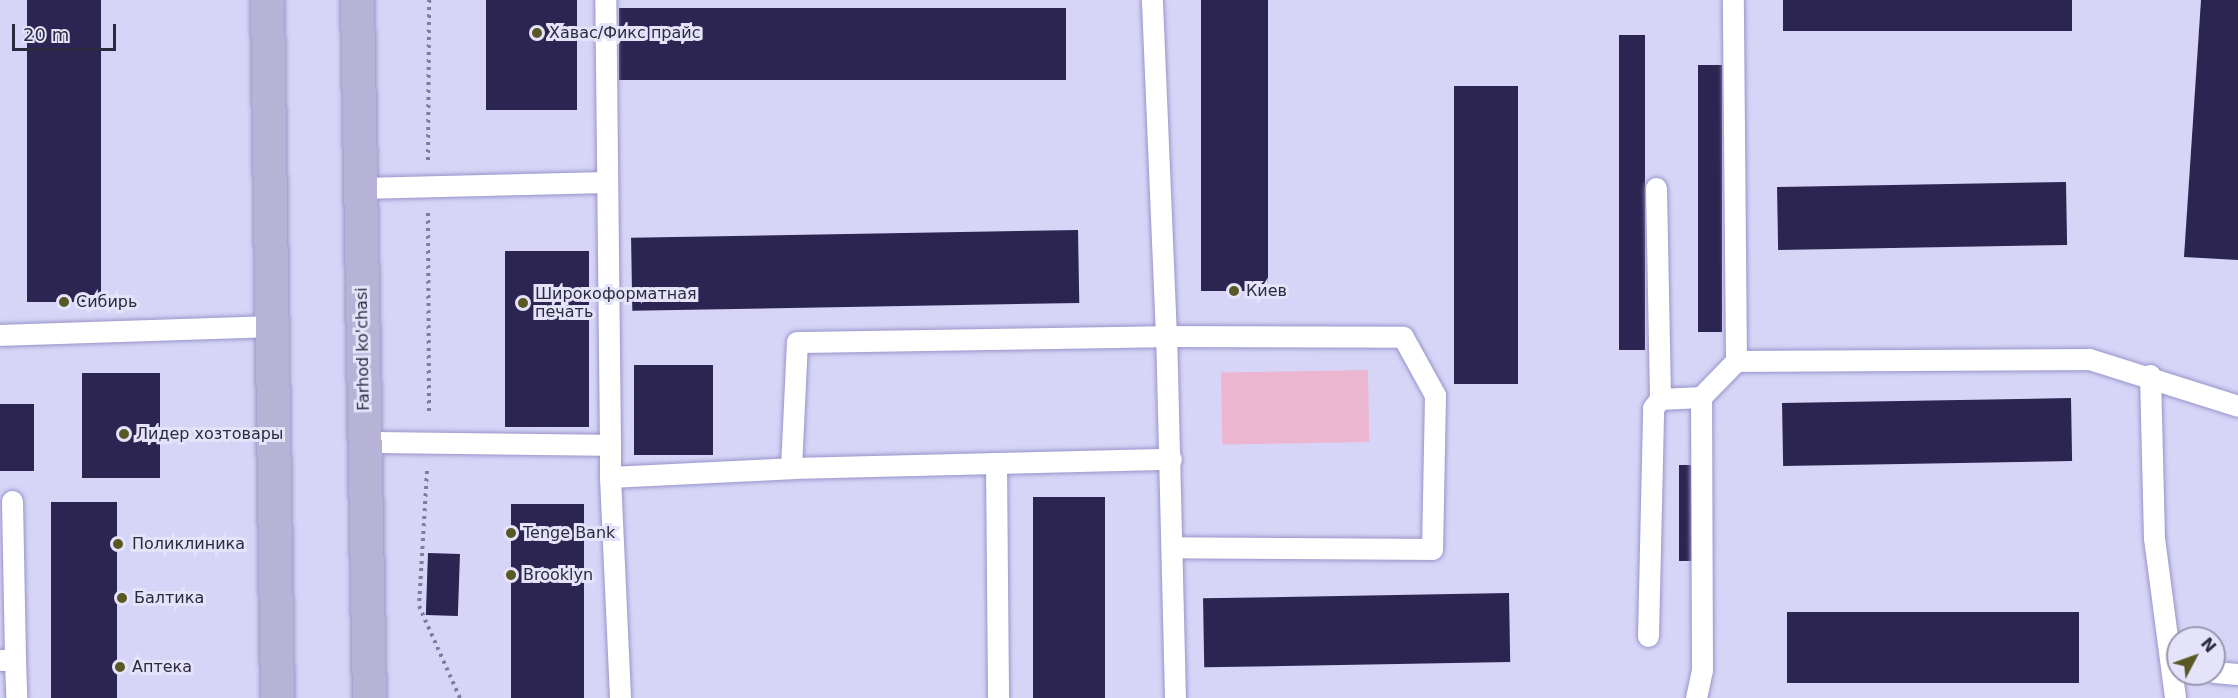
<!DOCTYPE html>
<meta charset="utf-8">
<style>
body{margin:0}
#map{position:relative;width:2238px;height:698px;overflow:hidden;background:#d6d5f7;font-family:"DejaVu Sans",sans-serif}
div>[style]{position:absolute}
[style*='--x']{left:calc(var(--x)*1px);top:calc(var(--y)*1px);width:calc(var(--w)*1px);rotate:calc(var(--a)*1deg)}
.green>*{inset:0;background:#ecb6d1;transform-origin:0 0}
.building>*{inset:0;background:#2c2551;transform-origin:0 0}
.path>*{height:4px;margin-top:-2px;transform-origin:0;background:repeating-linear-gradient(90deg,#7f7d99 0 3px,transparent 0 7.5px)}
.roads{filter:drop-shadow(0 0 2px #9894c9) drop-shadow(0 0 2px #9894c9)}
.service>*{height:21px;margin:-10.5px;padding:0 10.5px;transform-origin:10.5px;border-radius:10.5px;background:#fff}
.primary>*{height:33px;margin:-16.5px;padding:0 16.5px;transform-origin:16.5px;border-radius:16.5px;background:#b6b3d7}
.dots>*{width:16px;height:16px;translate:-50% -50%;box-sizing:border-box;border:3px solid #e4e3fa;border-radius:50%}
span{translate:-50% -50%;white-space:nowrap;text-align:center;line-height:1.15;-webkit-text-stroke:6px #e4e3fa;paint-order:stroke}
.poi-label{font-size:16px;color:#2c2a3f}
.left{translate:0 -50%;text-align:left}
.street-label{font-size:16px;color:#2c2a3f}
.north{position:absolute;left:2166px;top:626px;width:60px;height:60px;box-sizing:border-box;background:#e4e3fa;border:2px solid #9a99af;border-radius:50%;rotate:49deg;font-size:16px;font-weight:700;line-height:24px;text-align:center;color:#2c2a3f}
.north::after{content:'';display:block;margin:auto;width:21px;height:27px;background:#5a5825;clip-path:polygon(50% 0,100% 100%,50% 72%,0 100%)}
.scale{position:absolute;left:12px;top:24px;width:104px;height:27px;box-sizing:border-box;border:3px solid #2c2a3f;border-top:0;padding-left:8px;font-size:18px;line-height:21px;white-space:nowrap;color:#2c2a3f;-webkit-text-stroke:4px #e4e3fa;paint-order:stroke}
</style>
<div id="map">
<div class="green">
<i style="left:1368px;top:370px;width:72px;height:147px;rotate:89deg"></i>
</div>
<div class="building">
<i style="left:27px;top:0;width:74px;height:302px"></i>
<i style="left:486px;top:0;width:91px;height:110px"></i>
<i style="left:1201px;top:0;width:67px;height:291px"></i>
<i style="left:1783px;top:0;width:289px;height:31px"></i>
<i style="clip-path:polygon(2201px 0,2238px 0,2238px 260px,2184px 257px)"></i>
<i style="left:619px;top:8px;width:447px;height:72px"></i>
<i style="left:1619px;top:35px;width:26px;height:315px"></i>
<i style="left:1698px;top:65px;width:24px;height:267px"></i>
<i style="left:1454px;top:86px;width:64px;height:298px"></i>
<i style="left:2066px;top:182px;width:63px;height:289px;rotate:89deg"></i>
<i style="left:1078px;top:230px;width:73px;height:447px;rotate:89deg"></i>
<i style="left:505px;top:251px;width:84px;height:176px"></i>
<i style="left:634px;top:365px;width:79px;height:90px"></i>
<i style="left:82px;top:373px;width:78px;height:105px"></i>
<i style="left:2071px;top:398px;width:63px;height:289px;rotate:89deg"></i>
<i style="left:0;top:404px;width:34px;height:67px"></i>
<i style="left:1679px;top:465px;width:22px;height:96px"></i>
<i style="left:1033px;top:497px;width:72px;height:201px"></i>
<i style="left:51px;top:502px;width:66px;height:196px"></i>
<i style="left:511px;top:504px;width:73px;height:194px"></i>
<i style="left:428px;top:553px;width:32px;height:62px;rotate:2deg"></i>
<i style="left:1509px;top:593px;width:69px;height:306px;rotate:89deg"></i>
<i style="left:2079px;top:612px;width:71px;height:292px;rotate:90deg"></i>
</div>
<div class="path">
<i style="--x:428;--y:160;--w:160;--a:-89.6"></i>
<i style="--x:428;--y:213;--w:202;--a:89.7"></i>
<i style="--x:427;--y:471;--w:135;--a:93.4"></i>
<i style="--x:419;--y:606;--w:101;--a:66"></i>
</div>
<div class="roads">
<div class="service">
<i style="--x:360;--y:188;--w:246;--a:-1.4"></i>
<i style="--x:1656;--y:188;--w:211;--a:88.9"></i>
<i style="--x:0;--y:335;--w:271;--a:-1.9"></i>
<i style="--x:1736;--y:361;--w:353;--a:-0.3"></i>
<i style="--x:2089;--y:359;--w:156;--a:17.5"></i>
<i style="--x:2150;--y:375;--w:163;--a:88.6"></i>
<i style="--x:2154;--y:538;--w:161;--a:82.5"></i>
<i style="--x:365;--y:442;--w:245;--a:0.7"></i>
<i style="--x:610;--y:445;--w:445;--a:-90.6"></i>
<i style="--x:610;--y:445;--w:32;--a:90"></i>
<i style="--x:610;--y:477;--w:181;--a:-2.8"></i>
<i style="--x:791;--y:468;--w:126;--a:-87.3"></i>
<i style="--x:797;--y:342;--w:369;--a:-0.9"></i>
<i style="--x:1166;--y:336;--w:336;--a:-92.4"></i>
<i style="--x:996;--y:463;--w:235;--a:89.5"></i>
<i style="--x:791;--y:468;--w:380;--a:-1.4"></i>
<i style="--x:610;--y:477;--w:221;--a:87.4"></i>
<i style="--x:12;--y:501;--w:159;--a:88.9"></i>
<i style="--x:1648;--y:636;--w:228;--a:-88.7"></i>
<i style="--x:1653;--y:408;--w:11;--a:-52"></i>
<i style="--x:1660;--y:399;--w:41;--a:-2.8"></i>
<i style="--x:1;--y:660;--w:14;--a:0"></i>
<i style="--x:15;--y:660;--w:38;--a:88"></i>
<i style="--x:2214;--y:672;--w:24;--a:5"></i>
<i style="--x:1175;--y:698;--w:362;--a:-91.4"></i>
<i style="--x:1166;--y:336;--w:237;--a:0.2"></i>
<i style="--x:1403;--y:337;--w:66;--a:61.1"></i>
<i style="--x:1435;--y:395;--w:154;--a:91.1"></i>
<i style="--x:1432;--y:549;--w:257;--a:-179.6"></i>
<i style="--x:1696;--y:698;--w:29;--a:-78"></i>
<i style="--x:1702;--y:670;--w:273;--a:-90.2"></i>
<i style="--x:1701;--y:397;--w:50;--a:-45.8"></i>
<i style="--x:1736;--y:361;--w:361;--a:-90.5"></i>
</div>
<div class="primary">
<i style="--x:267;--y:0;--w:698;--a:89.18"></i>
<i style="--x:357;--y:0;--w:698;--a:89.02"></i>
</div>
</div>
<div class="dots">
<i style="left:537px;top:33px;background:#5a5825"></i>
<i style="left:1234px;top:291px;background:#5a5825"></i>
<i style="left:64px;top:302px;background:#5a5825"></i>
<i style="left:523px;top:303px;background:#5a5825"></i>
<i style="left:124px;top:434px;background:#5a5825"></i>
<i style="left:511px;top:533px;background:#5a5825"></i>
<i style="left:118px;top:544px;background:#5a5825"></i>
<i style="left:511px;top:575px;background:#5a5825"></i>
<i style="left:122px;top:598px;background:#5a5825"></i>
<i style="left:120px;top:667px;background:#5a5825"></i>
</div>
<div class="poi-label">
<span class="left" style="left:549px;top:33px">Хавас/Фикс прайс</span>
<span class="left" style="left:1246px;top:291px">Киев</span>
<span class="left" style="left:535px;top:303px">Широкоформатная<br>печать</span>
<span class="left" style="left:76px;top:302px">Сибирь</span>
<span class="left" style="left:136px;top:434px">Лидер хозтовары</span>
<span class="left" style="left:523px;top:533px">Tenge Bank</span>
<span class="left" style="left:132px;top:544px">Поликлиника</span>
<span class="left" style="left:523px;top:575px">Brooklyn</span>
<span class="left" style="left:134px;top:598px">Балтика</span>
<span class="left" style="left:132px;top:667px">Аптека</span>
</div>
<div class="street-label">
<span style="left:363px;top:349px;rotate:-91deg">Farhod ko'chasi</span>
</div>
<div class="north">N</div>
<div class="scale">20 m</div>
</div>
